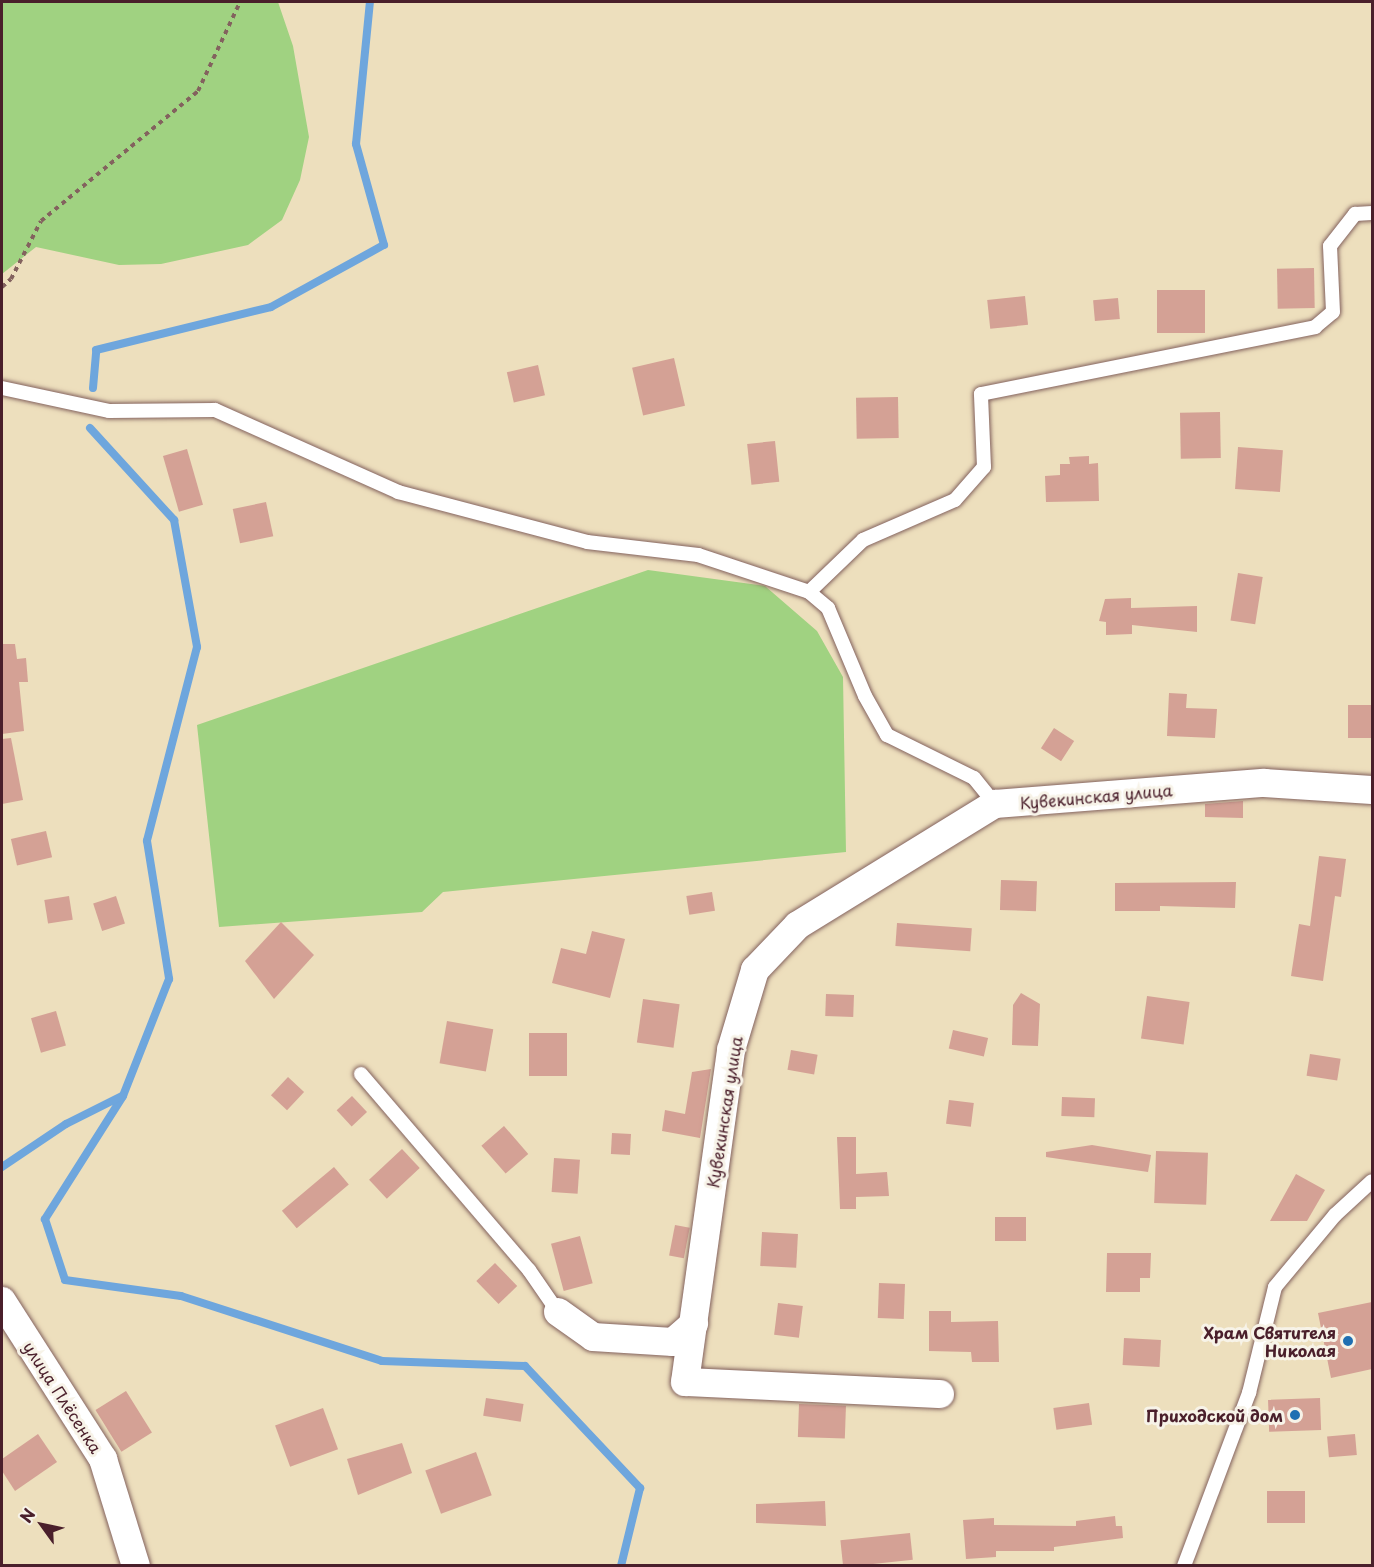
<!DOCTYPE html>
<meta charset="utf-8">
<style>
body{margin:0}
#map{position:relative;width:1374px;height:1567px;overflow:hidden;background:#eddfbd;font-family:"Playpen Sans",sans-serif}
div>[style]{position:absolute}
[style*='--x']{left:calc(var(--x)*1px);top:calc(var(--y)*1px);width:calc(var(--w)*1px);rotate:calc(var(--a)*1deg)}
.green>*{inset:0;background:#a0d281}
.stream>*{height:8px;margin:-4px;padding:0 4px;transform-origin:4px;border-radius:4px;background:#6ea6dd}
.building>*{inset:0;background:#d4a195;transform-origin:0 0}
.path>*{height:4px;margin-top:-2px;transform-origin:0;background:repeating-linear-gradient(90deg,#83625e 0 4.5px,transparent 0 9px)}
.roads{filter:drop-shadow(0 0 2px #83625e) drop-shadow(0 0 2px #83625e)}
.lane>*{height:14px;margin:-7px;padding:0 7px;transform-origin:7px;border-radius:7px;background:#fff}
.street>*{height:28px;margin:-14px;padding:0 14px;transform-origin:14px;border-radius:14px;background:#fff}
.dots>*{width:16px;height:16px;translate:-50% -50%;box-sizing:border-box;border:3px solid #f7f3e8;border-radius:50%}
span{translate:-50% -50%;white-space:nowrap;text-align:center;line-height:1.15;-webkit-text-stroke:6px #f7f3e8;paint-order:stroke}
.street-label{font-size:16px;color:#4a1f2b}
.poi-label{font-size:16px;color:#4a1f2b;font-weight:700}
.right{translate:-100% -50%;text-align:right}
.frame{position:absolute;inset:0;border:3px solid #4a1f2b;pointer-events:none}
.north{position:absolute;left:12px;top:1495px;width:60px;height:60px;-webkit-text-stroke:4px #f7f3e8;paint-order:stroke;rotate:303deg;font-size:16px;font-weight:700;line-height:24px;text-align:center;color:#4a1f2b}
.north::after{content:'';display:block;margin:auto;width:21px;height:27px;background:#4a1f2b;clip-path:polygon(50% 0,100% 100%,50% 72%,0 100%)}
</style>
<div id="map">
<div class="green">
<i style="clip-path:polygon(2px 2px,278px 2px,293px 46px,309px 137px,300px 180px,282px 220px,248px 245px,161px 264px,119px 265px,36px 247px,2px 274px)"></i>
<i style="clip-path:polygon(648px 570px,765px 586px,817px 631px,843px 677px,846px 852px,443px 892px,422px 912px,219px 927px,197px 725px)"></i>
</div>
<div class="stream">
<i style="--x:93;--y:388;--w:38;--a:-85"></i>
<i style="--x:96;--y:350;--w:180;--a:-13.8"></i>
<i style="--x:271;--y:307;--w:129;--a:-28.8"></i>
<i style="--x:384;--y:245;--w:105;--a:-105.5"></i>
<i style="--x:356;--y:144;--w:143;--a:-84.4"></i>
<i style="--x:90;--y:428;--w:125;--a:47.6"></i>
<i style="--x:174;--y:520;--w:129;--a:79.7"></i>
<i style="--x:197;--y:647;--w:200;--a:104.5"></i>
<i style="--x:147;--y:841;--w:140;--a:80.9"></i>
<i style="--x:169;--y:979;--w:126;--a:111.5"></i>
<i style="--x:123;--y:1096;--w:146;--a:122.4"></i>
<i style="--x:45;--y:1219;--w:64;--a:71.8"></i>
<i style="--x:65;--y:1280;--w:117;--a:7.9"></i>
<i style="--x:181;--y:1296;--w:211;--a:17.9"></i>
<i style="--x:382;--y:1361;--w:143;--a:2"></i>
<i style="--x:525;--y:1366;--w:168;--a:46.7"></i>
<i style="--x:640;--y:1488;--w:80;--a:103.7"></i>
<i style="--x:2;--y:1167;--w:77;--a:-33.9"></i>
<i style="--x:66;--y:1124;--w:63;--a:-26.6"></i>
</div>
<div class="building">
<i style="left:1314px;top:268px;width:40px;height:37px;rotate:89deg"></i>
<i style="left:1205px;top:290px;width:43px;height:48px;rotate:90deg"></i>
<i style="left:1025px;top:296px;width:29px;height:38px;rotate:84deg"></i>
<i style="left:1118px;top:298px;width:21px;height:25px;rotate:85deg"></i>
<i style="left:674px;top:358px;width:49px;height:43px;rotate:77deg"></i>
<i style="left:538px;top:365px;width:31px;height:32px;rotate:77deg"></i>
<i style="left:898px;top:397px;width:41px;height:42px;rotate:89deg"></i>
<i style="left:1220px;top:412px;width:46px;height:40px;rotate:89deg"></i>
<i style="left:775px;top:441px;width:41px;height:28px;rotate:84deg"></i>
<i style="left:1238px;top:447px;width:45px;height:42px;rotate:4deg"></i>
<i style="left:187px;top:449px;width:58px;height:25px;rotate:74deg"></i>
<i style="clip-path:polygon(1089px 456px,1089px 464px,1098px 463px,1099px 501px,1046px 502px,1045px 476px,1060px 475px,1060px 464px,1070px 464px,1069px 457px)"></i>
<i style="left:266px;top:502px;width:35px;height:34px;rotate:78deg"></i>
<i style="left:1238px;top:573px;width:25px;height:48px;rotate:9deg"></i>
<i style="clip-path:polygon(1131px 598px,1131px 608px,1197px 606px,1197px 632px,1132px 625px,1132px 634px,1106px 635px,1106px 622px,1099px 621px,1105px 599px)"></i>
<i style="clip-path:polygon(2px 644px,15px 644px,17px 659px,26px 658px,28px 682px,19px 682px,24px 731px,2px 734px)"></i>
<i style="clip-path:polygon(1169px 693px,1187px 694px,1186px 708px,1217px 709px,1215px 738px,1167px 736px)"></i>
<i style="left:1348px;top:705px;width:24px;height:33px"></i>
<i style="left:1054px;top:728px;width:24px;height:24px;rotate:33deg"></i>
<i style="clip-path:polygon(11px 738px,23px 800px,2px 804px,2px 739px)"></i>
<i style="clip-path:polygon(1243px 801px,1243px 818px,1205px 817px,1205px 804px)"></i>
<i style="left:46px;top:831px;width:27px;height:36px;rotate:77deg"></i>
<i style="clip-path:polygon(1319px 856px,1346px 859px,1341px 897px,1335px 896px,1323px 981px,1291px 976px,1299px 924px,1310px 926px)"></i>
<i style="left:1001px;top:880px;width:36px;height:30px;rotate:2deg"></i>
<i style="clip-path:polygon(1236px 882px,1235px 908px,1160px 906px,1160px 911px,1115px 911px,1115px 883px)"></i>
<i style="left:712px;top:892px;width:19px;height:26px;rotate:81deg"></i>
<i style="left:69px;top:896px;width:24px;height:25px;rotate:81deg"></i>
<i style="left:116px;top:896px;width:29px;height:24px;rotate:72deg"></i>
<i style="clip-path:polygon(281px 922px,314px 955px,274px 999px,245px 961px)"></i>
<i style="left:897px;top:923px;width:75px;height:23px;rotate:4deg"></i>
<i style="clip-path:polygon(592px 931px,625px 939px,610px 998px,552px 983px,561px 948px,586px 954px)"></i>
<i style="clip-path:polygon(1021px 993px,1040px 1004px,1038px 1046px,1012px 1045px,1013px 1005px)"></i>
<i style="left:826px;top:994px;width:28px;height:22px;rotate:2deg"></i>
<i style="left:1147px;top:996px;width:43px;height:43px;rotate:8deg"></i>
<i style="left:643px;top:999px;width:37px;height:44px;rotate:8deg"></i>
<i style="left:56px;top:1011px;width:36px;height:26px;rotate:74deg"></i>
<i style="left:447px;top:1021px;width:47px;height:43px;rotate:10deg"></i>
<i style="left:953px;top:1030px;width:36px;height:19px;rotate:13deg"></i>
<i style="left:529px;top:1033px;width:38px;height:43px"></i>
<i style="left:791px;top:1050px;width:27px;height:20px;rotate:10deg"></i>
<i style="left:1310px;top:1054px;width:31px;height:22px;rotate:9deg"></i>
<i style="clip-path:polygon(711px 1069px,700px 1138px,662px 1131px,665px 1110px,685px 1114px,692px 1072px)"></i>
<i style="left:288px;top:1077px;width:22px;height:25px;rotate:43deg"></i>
<i style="left:352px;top:1096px;width:22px;height:21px;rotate:47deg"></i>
<i style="left:1062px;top:1097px;width:33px;height:19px;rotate:2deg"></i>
<i style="left:949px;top:1100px;width:25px;height:24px;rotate:7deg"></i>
<i style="left:504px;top:1126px;width:37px;height:30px;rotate:49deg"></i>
<i style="left:612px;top:1133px;width:19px;height:21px;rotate:3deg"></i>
<i style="clip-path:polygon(837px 1137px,856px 1137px,856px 1174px,887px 1172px,889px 1196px,856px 1197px,856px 1209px,840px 1209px)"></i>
<i style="clip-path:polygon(1092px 1145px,1151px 1155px,1148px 1172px,1046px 1157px,1046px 1152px)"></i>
<i style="left:402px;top:1149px;width:26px;height:45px;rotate:47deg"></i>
<i style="left:1156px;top:1151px;width:52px;height:52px;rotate:2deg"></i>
<i style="left:554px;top:1158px;width:26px;height:34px;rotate:4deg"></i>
<i style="left:334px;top:1167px;width:23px;height:68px;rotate:50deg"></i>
<i style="clip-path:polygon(1296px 1174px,1325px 1190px,1307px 1221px,1270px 1221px)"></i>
<i style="left:1026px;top:1217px;width:24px;height:31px;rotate:90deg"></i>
<i style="left:675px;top:1225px;width:15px;height:31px;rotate:11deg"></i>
<i style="left:762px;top:1232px;width:36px;height:34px;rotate:3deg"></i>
<i style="left:580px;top:1236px;width:49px;height:30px;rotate:75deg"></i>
<i style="clip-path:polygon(1107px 1253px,1151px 1253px,1150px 1278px,1140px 1278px,1140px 1292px,1106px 1292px)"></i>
<i style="left:495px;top:1263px;width:32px;height:26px;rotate:46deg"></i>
<i style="left:879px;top:1283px;width:26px;height:35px;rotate:2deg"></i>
<i style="clip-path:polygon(1372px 1302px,1372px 1369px,1331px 1378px,1318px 1313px)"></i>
<i style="left:778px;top:1303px;width:25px;height:32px;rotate:7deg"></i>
<i style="clip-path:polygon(929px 1311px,951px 1311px,951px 1322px,998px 1321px,999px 1362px,972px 1362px,971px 1352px,929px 1351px)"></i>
<i style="left:1124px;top:1338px;width:37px;height:27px;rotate:3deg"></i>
<i style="left:126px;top:1391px;width:49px;height:36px;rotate:58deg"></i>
<i style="left:486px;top:1398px;width:38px;height:18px;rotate:9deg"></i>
<i style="left:1320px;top:1398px;width:32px;height:52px;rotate:88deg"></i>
<i style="left:1089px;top:1403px;width:22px;height:36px;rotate:82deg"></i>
<i style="left:799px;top:1404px;width:47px;height:33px;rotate:2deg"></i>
<i style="left:323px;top:1408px;width:44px;height:51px;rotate:70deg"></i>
<i style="clip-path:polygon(38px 1434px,57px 1462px,15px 1491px,2px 1471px,2px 1459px)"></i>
<i style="left:1355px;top:1434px;width:21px;height:28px;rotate:85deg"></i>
<i style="clip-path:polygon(402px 1443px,412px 1473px,358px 1495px,347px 1459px)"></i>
<i style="left:476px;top:1452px;width:46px;height:54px;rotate:70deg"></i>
<i style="left:1267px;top:1491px;width:38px;height:32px"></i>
<i style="clip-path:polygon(825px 1501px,826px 1526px,756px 1523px,756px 1504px)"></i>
<i style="clip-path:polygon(1115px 1516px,1116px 1526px,1122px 1526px,1123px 1538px,1054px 1547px,1054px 1551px,996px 1551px,996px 1557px,966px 1559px,963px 1520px,994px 1518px,994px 1525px,1076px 1526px,1076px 1521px)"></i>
<i style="left:910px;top:1533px;width:27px;height:70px;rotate:84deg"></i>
</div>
<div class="path">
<i style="--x:2;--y:287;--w:12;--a:-42"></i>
<i style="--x:11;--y:279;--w:65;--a:-62.7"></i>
<i style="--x:41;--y:221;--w:204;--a:-39.6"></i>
<i style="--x:198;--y:91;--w:98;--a:-64.7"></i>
</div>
<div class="roads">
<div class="lane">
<i style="--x:2;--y:388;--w:109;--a:12.1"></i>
<i style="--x:109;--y:411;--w:106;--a:-0.5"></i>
<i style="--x:215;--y:410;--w:201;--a:24.1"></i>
<i style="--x:398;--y:492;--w:196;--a:14.8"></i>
<i style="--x:587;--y:542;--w:112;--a:6.7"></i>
<i style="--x:698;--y:555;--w:117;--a:18.4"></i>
<i style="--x:809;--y:592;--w:25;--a:40"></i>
<i style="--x:828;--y:608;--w:95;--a:67.2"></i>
<i style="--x:865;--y:696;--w:45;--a:60.6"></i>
<i style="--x:887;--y:735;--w:97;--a:26.3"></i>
<i style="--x:974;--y:778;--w:33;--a:51"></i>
<i style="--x:809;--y:592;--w:75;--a:-43.9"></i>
<i style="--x:863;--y:540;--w:100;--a:-23.5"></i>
<i style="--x:955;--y:500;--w:44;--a:-48.7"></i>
<i style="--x:984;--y:467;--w:73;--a:-92.4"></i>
<i style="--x:981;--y:394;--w:341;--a:-11.3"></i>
<i style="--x:1315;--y:327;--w:23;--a:-40"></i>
<i style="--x:1333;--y:312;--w:66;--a:-92.6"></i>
<i style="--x:1330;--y:246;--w:41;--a:-52"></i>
<i style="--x:1355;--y:214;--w:17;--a:-3"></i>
<i style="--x:361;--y:1074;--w:258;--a:49.4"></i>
<i style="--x:529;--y:1270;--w:51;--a:55.4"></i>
<i style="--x:1184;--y:1566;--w:185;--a:-69.4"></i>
<i style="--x:1249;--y:1393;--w:109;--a:-76.2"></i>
<i style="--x:1275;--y:1287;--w:94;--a:-50.2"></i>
<i style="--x:1335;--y:1215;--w:50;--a:-42.6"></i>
</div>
<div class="street">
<i style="--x:2;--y:1301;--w:188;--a:57.4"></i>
<i style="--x:103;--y:1459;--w:112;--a:72.9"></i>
<i style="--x:558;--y:1312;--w:43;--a:35.5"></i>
<i style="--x:593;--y:1337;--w:80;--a:3.6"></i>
<i style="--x:673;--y:1342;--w:28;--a:-41"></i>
<i style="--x:940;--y:1394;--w:255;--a:-177.3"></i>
<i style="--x:685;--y:1382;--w:335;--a:-82.1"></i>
<i style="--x:731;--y:1050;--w:84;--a:-73.3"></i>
<i style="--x:755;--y:970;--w:62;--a:-46.3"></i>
<i style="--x:798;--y:925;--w:231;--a:-31.6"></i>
<i style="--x:995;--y:804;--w:270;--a:-4.5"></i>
<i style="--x:1264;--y:783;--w:108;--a:3.7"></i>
</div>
</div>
<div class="dots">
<i style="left:1348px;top:1341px;background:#1f6fb2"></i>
<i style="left:1295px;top:1415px;background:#1f6fb2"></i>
</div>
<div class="street-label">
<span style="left:1096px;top:796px;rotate:-5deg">Кувекинская улица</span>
<span style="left:724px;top:1112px;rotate:-81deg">Кувекинская улица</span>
<span style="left:63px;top:1397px;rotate:57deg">улица Плёсенка</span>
</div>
<div class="poi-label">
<span class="right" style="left:1336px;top:1341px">Храм Святителя<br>Николая</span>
<span class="right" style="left:1283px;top:1415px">Приходской дом</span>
</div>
<div class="frame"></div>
<div class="north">N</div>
</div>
